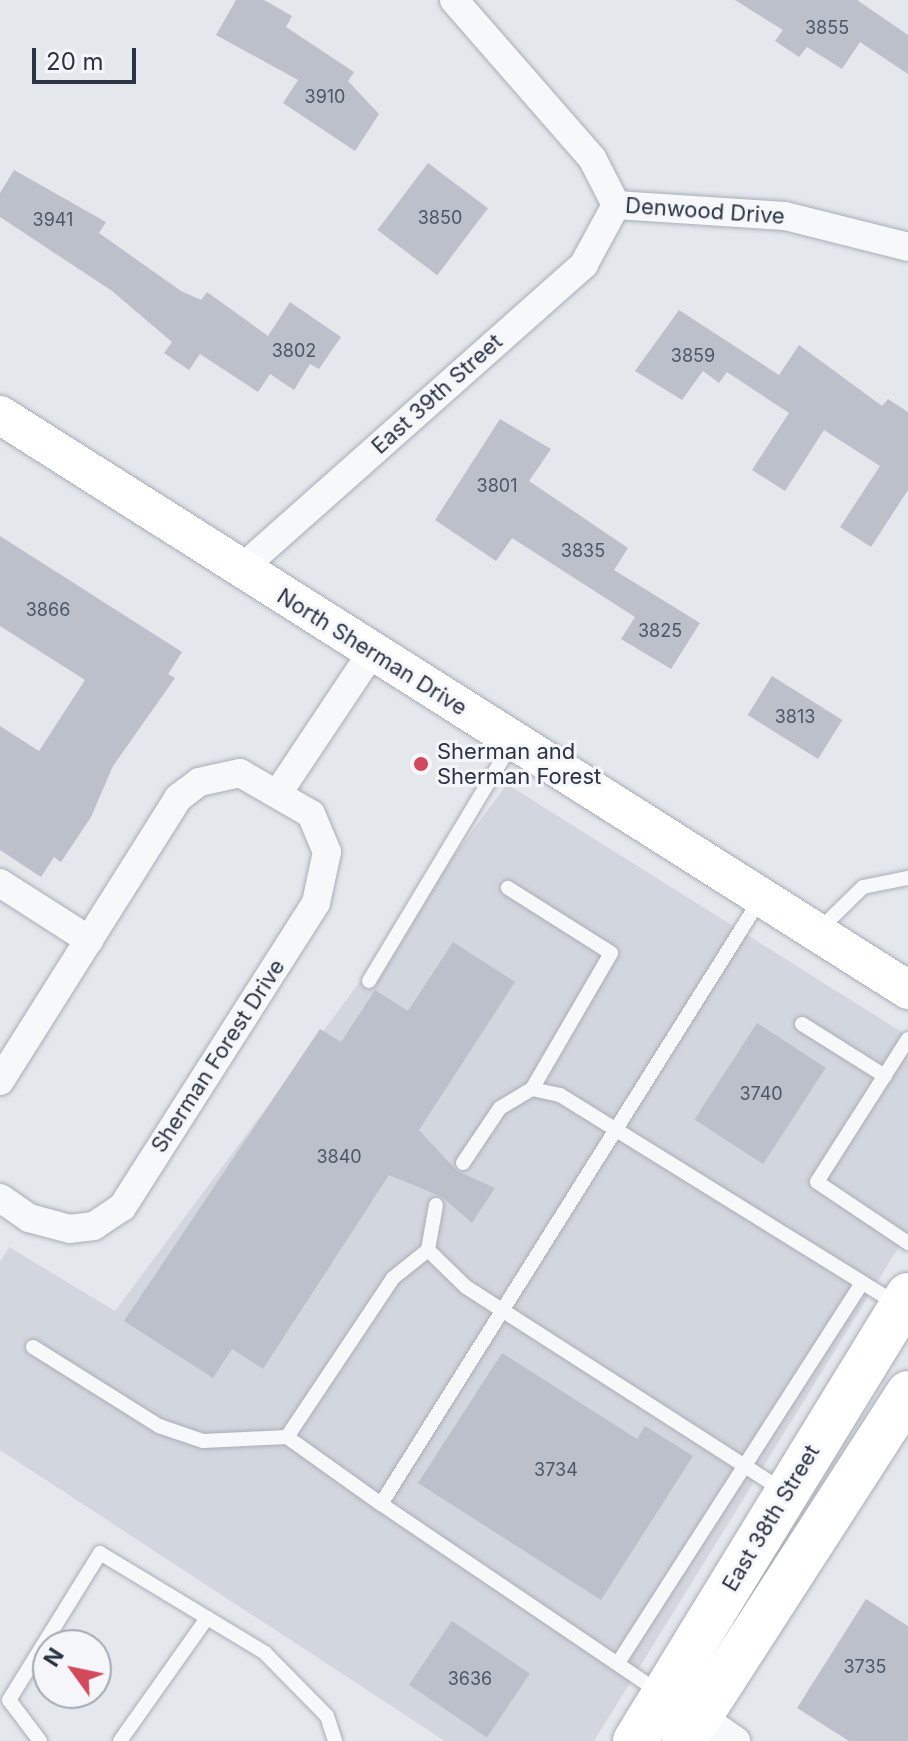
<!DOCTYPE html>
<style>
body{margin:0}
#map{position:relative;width:908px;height:1741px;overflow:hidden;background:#e4e7ec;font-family:Inter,sans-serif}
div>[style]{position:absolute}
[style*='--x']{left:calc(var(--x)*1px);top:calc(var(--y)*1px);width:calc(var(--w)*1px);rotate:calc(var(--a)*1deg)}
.built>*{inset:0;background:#d2d6de}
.building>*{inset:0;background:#bbc0ca;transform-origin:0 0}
.roads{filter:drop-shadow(0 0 2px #a9aeb7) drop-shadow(0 0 2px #a9aeb7)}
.lane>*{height:14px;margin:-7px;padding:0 7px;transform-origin:7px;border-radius:7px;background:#f7f8fa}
.street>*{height:28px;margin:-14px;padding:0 14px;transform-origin:14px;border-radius:14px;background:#f7f8fa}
.secondary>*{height:38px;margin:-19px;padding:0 19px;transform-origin:19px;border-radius:19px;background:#fff}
.primary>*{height:44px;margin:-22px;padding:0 22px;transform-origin:22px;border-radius:22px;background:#fff}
.dots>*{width:22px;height:22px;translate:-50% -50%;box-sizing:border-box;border:4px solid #f4f6f9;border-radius:50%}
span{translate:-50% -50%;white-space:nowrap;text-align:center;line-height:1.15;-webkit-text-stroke:6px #f4f6f9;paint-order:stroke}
.number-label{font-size:18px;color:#4f5766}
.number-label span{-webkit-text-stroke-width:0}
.street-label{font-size:22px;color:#2b3445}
.poi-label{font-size:22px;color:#2b3445}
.left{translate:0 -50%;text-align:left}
.north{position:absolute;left:32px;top:1629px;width:80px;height:80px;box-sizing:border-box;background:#f4f6f9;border:2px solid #a4a8b1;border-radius:50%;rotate:303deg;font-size:22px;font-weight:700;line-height:32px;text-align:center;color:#2b3445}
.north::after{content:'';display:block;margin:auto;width:28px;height:36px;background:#d1495b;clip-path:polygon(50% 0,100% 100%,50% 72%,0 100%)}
.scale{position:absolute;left:32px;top:48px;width:104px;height:36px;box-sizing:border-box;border:4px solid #2b3445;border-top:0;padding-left:10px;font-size:24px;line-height:28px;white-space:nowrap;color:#2b3445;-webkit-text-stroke:6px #f4f6f9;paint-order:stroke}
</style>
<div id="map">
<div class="built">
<i style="clip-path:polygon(507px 784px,908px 1036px,908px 1232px,594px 1741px,445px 1741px,0 1450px,0 1262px,9px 1247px,115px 1311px)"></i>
</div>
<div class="building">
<i style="clip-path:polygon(236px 0,264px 0,292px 16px,286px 27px,354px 72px,348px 81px,379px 114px,355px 151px,283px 103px,298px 80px,216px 35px)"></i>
<i style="clip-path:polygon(735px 0,857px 0,908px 35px,908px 74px,860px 42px,842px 69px,807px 47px,799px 57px,775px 41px,783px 30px)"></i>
<i style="left:428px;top:163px;width:75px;height:84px;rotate:37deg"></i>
<i style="clip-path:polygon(14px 170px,106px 222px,99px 233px,181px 291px,201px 300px,207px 292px,268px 336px,290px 302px,341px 337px,319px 369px,310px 364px,294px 390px,270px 374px,258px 392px,200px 354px,189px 370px,164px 353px,172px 342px,112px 291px,0 217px,0 193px)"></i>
<i style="clip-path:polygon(679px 310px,779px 375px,799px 345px,882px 406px,888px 399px,908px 412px,908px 490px,871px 547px,840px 527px,880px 466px,824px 430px,785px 491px,752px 470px,789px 413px,727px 372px,719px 383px,703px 371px,682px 400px,635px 371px)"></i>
<i style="clip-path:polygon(500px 419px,551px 449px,529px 481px,628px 548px,614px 570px,700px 623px,671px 669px,621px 639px,635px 617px,512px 538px,496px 561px,435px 520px)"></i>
<i style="clip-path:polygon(0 536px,182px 652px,168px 674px,175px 678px,113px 766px,91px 817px,61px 862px,54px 857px,41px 877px,0 850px,0 726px,39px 751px,85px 680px,0 626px)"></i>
<i style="left:772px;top:676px;width:83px;height:46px;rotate:32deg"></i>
<i style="clip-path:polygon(453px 942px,515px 982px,419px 1130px,457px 1171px,495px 1188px,472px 1223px,442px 1197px,389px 1175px,263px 1369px,232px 1349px,213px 1378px,124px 1321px,320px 1029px,341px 1042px,375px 990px,408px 1011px)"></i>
<i style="left:757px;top:1023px;width:82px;height:115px;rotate:33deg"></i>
<i style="clip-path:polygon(502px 1353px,637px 1439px,645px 1426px,693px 1456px,601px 1600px,418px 1483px)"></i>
<i style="clip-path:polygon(866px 1599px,908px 1626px,908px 1741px,849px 1741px,797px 1708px)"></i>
<i style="left:452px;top:1621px;width:94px;height:77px;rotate:34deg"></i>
</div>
<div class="roads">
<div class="lane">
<i style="--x:817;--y:932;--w:64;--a:-44.4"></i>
<i style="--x:863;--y:887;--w:46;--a:-11.3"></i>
<i style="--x:369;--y:981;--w:280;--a:-59"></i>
<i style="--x:802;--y:1024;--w:98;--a:32.1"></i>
<i style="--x:908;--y:1039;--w:169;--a:122.5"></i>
<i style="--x:817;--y:1182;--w:110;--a:33.8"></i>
<i style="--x:532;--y:1089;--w:29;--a:12"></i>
<i style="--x:560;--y:1095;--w:397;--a:31.8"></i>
<i style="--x:463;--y:1163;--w:66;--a:-56.1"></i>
<i style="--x:500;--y:1108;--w:37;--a:-31"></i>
<i style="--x:532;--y:1089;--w:157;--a:-59.8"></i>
<i style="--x:611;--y:953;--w:122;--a:-147.7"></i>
<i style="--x:436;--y:1205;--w:46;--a:100.1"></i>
<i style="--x:428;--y:1250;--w:53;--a:44.2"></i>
<i style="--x:466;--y:1287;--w:376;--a:32.7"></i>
<i style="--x:33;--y:1347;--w:149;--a:32.1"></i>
<i style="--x:159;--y:1426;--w:46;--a:18.8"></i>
<i style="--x:203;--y:1441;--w:84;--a:-2.7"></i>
<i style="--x:381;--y:1504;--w:115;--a:-144.5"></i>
<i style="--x:287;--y:1437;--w:191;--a:-56.3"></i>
<i style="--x:393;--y:1278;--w:45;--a:-38.7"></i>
<i style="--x:618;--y:1663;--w:452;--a:-57.3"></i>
<i style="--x:659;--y:1692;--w:336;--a:-145.9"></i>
<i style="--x:381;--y:1504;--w:715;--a:-57.91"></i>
<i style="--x:40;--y:1741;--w:51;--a:-127.1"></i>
<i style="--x:9;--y:1700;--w:173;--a:-58.2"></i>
<i style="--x:100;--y:1553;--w:193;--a:31.2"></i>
<i style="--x:265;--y:1653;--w:88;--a:45.5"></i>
<i style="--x:327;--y:1716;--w:26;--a:72"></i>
<i style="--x:120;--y:1741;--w:151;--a:-54.7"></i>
</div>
<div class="street">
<i style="--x:454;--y:0;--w:210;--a:48.9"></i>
<i style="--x:592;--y:158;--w:53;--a:62.9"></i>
<i style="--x:616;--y:205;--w:169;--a:3.7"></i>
<i style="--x:785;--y:216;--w:127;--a:14.1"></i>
<i style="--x:241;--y:569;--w:459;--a:-41.6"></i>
<i style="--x:584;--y:264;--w:67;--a:-61.5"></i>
<i style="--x:278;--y:793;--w:169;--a:-56.3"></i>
<i style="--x:0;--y:883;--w:106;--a:32.6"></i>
<i style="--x:0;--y:1081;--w:334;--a:-57.8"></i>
<i style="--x:178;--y:798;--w:26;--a:-37"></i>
<i style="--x:199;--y:782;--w:42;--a:-12.4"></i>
<i style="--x:240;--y:773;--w:82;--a:30"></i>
<i style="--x:311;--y:814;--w:41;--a:67.2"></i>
<i style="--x:327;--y:852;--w:52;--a:102.2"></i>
<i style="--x:316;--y:903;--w:361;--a:122.5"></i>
<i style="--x:122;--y:1207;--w:34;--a:146"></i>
<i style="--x:94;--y:1226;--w:24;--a:173"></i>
<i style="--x:70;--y:1229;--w:42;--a:-165"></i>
<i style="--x:29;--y:1218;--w:35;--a:-145"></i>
<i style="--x:700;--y:1716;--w:44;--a:34.8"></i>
</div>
<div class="secondary">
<i style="--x:0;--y:415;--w:1075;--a:32.34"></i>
</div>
<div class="primary">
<i style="--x:635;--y:1741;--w:523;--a:-58.53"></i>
<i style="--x:684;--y:1741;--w:414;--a:-57.2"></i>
</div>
</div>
<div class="dots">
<i style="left:421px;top:764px;background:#d1495b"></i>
</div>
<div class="number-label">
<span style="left:827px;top:28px">3855</span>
<span style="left:325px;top:97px">3910</span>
<span style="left:440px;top:218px">3850</span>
<span style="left:53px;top:220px">3941</span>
<span style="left:294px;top:351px">3802</span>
<span style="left:693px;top:356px">3859</span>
<span style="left:497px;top:486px">3801</span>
<span style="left:583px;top:551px">3835</span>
<span style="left:48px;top:610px">3866</span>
<span style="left:660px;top:631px">3825</span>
<span style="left:795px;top:717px">3813</span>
<span style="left:761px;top:1094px">3740</span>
<span style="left:339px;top:1157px">3840</span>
<span style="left:556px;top:1470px">3734</span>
<span style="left:865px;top:1667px">3735</span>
<span style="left:470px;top:1679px">3636</span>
</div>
<div class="street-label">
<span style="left:705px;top:211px;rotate:4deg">Denwood Drive</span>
<span style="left:437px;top:394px;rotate:-42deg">East 39th Street</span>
<span style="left:372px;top:652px;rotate:32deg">North Sherman Drive</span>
<span style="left:218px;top:1056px;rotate:-57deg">Sherman Forest Drive</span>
<span style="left:771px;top:1518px;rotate:-59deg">East 38th Street</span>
</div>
<div class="poi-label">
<span class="left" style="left:437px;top:764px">Sherman and<br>Sherman Forest</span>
</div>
<div class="north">N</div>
<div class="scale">20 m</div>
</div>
